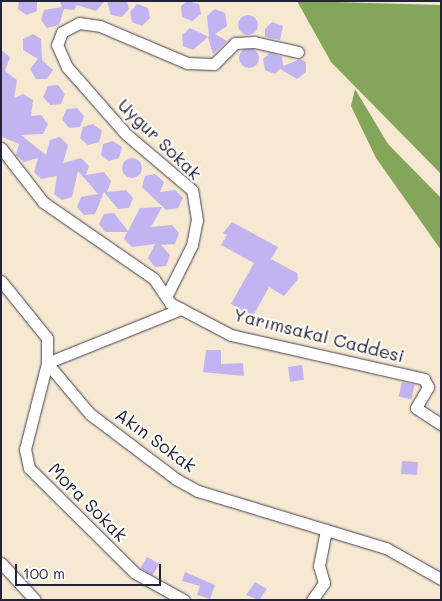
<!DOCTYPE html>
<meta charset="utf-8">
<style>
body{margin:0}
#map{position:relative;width:442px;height:601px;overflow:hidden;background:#f6e8d1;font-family:Mali,sans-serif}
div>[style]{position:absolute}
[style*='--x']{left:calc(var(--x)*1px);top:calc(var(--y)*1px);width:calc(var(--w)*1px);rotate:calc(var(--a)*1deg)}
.forest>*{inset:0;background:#83a65a}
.building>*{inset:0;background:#c1b4f0;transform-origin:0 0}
.round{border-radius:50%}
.roads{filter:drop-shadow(0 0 1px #424052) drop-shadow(0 0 1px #424052)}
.minor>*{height:11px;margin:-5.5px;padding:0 5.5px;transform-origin:5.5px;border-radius:5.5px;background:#fff}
span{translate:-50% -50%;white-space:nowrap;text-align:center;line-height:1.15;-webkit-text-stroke:4.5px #fdfcf7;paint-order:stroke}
.street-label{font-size:18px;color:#22223b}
.frame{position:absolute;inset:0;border:2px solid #22223b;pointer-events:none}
.scale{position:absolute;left:15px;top:564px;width:146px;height:22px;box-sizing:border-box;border:2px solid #22223b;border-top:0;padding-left:6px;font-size:15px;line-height:18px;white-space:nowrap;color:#22223b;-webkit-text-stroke:4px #fdfcf7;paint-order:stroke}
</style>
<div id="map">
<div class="forest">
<i style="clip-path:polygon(297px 1px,441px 5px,441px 174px,331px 62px)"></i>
<i style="clip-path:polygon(355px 89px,388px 144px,441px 198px,441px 250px,376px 158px,351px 106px)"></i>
</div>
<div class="building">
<i style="clip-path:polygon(19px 1px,37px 1px,37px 11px,27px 15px,18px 9px)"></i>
<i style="clip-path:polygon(60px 1px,105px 1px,96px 11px,77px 5px,74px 10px,64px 9px,59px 25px,47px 28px,41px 20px,44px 10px,62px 7px)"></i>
<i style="clip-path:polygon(107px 1px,127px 1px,129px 9px,122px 17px,111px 15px)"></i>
<i style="clip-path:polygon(187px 1px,199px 4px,201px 14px,192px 21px,182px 17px,181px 6px)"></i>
<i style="clip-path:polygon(137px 4px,148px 8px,150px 18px,142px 26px,132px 22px,130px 12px)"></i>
<i style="clip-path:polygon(215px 9px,225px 13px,227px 26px,215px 34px,227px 41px,213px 54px,208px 37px,193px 50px,183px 46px,182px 35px,190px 28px,209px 37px,207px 16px)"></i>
<i class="round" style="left:238px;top:15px;width:20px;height:20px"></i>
<i style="clip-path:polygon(272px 22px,283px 26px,280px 40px,265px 37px,265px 29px)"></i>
<i style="clip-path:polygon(33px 34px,41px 39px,42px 60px,53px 70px,47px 79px,36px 79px,30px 69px,38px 59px,23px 50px,23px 39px)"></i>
<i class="round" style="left:239px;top:48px;width:20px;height:20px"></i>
<i style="clip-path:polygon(1px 50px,10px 57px,5px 71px,17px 80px,14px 98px,23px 94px,33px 100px,31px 116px,41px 115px,48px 124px,43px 134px,21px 135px,46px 155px,50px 140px,60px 137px,68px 145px,63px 163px,81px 158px,89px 166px,86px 175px,104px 172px,111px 181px,107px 192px,126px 190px,133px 198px,129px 208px,118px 209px,104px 192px,95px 214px,84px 215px,77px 207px,81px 197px,98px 194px,78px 171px,72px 197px,62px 200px,54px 194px,57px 176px,41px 179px,34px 172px,38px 158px,24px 162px,16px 155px,19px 144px,2px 137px)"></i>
<i style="clip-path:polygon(270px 53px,282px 57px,283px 66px,300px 59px,306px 62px,306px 72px,297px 79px,280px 69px,275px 74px,265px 70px,263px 59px)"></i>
<i style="clip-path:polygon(58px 85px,65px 94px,61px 104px,50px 105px,43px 97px,48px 86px)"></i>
<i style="clip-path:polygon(77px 108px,84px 116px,80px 127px,69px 128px,62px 119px,67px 109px)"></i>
<i style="clip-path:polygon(93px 124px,102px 131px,99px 142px,88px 145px,80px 138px,83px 127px)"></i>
<i style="clip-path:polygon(113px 141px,122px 147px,119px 158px,109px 161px,101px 155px,103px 144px)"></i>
<i class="round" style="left:122px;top:158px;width:20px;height:20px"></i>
<i style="clip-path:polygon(155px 174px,164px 182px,160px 192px,175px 190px,183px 198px,178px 208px,166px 210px,142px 187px,145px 176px)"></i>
<i style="clip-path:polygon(162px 207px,151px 227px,172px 225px,179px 233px,175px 244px,161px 245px,170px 255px,166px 266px,155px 267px,148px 258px,155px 244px,132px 247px,124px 239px,127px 232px,105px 232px,99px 224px,104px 214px,114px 213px,128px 231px,140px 208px)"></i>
<i style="clip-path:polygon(232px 222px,278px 247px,271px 259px,297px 273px,298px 279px,284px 296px,269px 287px,253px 316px,231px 304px,254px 263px,221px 245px,227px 235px,223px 233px)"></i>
<i style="clip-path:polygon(206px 350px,221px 350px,221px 364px,243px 363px,244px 376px,203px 372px)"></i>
<i style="left:302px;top:365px;width:15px;height:14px;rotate:82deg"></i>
<i style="left:402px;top:382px;width:13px;height:15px;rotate:13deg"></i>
<i style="left:402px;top:461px;width:16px;height:13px;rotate:4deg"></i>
<i style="left:147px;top:557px;width:14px;height:13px;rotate:30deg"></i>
<i style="clip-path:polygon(185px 572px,215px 585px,210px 599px,197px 595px,200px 586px,182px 581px)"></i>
<i style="clip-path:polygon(255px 582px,267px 589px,259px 600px,246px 595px)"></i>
</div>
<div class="roads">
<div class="minor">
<i style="--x:1;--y:148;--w:68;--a:52.1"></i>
<i style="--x:43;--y:202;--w:135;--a:34.7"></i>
<i style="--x:154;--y:279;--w:29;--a:56"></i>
<i style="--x:170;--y:303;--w:69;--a:27.7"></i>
<i style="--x:231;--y:335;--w:198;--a:12.8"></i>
<i style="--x:424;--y:379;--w:9;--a:63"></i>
<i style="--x:428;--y:387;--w:24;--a:120"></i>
<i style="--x:416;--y:408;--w:30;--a:33"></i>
<i style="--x:1;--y:281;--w:73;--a:51.1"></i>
<i style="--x:47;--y:338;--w:25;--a:90"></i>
<i style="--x:47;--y:363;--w:67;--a:49.9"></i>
<i style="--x:90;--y:414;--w:108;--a:37.1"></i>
<i style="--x:176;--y:479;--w:25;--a:29"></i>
<i style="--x:198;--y:491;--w:196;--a:16.9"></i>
<i style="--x:386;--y:548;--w:63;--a:29.4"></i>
<i style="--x:166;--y:297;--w:58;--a:-63.4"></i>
<i style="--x:192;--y:245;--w:25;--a:-79"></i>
<i style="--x:197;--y:220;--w:30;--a:-99"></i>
<i style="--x:192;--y:190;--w:87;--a:-139.7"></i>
<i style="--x:126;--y:134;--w:89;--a:-131.4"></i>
<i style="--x:67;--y:67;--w:24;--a:-114"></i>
<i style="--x:57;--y:45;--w:14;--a:-69"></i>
<i style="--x:62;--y:32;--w:19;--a:-28"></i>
<i style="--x:79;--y:23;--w:21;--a:8"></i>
<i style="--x:100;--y:26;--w:95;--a:23"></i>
<i style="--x:187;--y:63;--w:27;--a:2"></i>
<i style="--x:214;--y:64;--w:30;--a:-45"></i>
<i style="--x:235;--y:43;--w:19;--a:-3"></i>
<i style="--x:254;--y:42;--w:45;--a:12.8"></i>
<i style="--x:181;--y:309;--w:144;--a:158.1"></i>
<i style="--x:47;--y:363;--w:89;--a:104.3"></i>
<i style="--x:25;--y:449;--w:19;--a:78"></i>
<i style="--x:29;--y:468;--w:149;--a:44.7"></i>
<i style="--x:135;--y:573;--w:56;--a:28.9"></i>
<i style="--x:1;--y:563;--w:50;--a:47.4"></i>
<i style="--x:312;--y:600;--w:21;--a:-55"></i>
<i style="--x:324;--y:583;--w:18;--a:-106"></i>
<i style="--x:319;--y:566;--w:37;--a:-79"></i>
</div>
</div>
<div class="street-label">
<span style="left:160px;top:139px;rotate:44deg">Uygur Sokak</span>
<span style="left:319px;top:335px;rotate:14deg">Yarımsakal Caddesi</span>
<span style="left:156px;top:440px;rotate:36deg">Akın Sokak</span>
<span style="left:88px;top:502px;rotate:45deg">Mora Sokak</span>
</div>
<div class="frame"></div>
<div class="scale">100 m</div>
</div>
